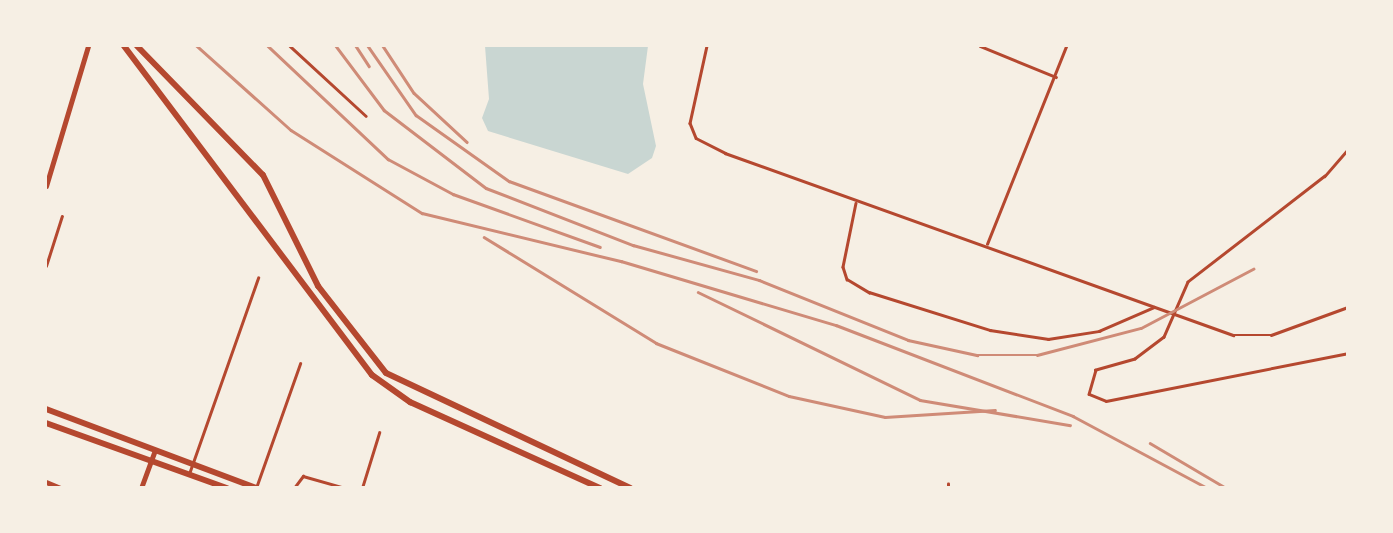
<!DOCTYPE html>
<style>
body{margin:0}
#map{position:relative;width:1393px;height:533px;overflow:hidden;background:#f6efe4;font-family:Literata,serif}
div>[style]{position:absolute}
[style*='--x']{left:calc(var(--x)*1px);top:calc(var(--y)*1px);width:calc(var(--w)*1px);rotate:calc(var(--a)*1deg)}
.water>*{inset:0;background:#c9d6d2}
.service>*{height:2.5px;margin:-1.25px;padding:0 1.25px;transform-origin:1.25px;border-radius:1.25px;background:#b5482f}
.minor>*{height:5px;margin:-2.5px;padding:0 2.5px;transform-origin:2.5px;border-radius:2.5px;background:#b5482f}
.tertiary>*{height:6px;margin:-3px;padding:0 3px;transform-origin:3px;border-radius:3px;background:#b5482f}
.rail>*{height:2.5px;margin:-1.25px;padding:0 1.25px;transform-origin:1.25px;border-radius:1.25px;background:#cf8b77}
span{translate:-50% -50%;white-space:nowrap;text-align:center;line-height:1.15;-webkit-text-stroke:5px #f6efe4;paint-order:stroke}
.frame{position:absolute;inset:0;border:47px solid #f6efe4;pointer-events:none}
</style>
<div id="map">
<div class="water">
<i style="clip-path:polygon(485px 46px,648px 46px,643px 84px,656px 146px,652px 158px,628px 174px,488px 131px,482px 118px,489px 99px)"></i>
</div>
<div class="service">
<i style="--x:290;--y:46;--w:103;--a:42.6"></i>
<i style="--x:707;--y:46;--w:79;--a:102.4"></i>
<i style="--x:690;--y:123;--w:16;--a:68"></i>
<i style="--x:696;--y:138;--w:33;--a:27"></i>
<i style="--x:725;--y:153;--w:540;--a:19.71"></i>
<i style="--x:1233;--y:335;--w:38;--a:0"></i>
<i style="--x:1271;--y:335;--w:82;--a:-20"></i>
<i style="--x:980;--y:46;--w:82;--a:22.2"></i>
<i style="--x:1348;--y:150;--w:35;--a:131"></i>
<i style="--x:1325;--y:176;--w:173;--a:142.3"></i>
<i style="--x:1188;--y:282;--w:60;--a:113.6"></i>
<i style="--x:1164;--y:337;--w:36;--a:143"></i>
<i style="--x:1135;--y:359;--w:41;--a:164.2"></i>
<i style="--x:1096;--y:370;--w:25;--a:106"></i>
<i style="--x:1089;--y:394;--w:18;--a:22"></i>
<i style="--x:1106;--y:401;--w:247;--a:-11.2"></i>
<i style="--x:856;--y:203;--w:65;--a:101.5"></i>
<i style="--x:843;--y:267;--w:13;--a:72"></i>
<i style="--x:847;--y:279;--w:26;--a:31"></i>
<i style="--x:869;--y:292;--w:127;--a:17.4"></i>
<i style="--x:990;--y:330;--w:59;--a:8.8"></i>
<i style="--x:1048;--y:339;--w:52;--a:-8.9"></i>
<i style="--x:1099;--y:331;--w:60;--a:-23.6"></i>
<i style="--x:987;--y:244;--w:213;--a:-68.2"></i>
<i style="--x:46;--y:266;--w:52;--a:-72.3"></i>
<i style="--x:189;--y:474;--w:208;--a:-70.6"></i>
<i style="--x:256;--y:488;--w:132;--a:-70.5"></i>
<i style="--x:294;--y:488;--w:15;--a:-53"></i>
<i style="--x:303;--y:476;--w:44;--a:15.9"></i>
<i style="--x:362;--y:488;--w:58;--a:-72.8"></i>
<i style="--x:948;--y:488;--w:4;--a:-90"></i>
</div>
<div class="minor">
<i style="--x:46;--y:186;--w:146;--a:-73.3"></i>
<i style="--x:46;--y:482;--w:15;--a:23"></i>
<i style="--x:141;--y:488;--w:40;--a:-69.8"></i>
</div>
<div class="tertiary">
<i style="--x:124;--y:46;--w:412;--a:53"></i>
<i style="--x:372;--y:375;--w:47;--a:35.4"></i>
<i style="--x:410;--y:402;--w:209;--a:24.4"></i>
<i style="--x:137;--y:46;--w:180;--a:45.7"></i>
<i style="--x:263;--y:175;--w:124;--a:63.6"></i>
<i style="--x:318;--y:286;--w:110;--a:52"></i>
<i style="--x:386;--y:373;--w:270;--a:25.2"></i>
<i style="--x:46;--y:409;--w:224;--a:20.6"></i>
<i style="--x:46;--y:423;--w:192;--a:19.8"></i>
</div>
<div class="rail">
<i style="--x:197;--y:46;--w:126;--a:41.8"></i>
<i style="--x:291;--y:130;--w:155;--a:32.4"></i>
<i style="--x:422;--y:213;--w:205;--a:13.6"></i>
<i style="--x:621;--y:261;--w:224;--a:16.6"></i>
<i style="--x:836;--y:325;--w:254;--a:21"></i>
<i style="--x:1073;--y:416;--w:152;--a:28.2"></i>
<i style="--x:268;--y:46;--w:165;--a:43.3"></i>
<i style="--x:388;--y:159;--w:74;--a:28.3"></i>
<i style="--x:453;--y:194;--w:156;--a:19.8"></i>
<i style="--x:336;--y:46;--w:80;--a:53.1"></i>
<i style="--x:384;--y:110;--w:128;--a:37.4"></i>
<i style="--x:486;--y:188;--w:158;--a:21.2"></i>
<i style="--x:633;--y:245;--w:131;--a:15.5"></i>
<i style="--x:759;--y:280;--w:161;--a:21.9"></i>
<i style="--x:908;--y:340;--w:71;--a:12.3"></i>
<i style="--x:977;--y:355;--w:60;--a:0"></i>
<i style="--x:1037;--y:355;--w:107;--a:-14.6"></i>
<i style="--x:1141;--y:328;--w:127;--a:-27.8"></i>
<i style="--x:356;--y:46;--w:24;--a:57"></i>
<i style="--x:368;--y:46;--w:84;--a:55.2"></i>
<i style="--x:416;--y:115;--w:114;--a:35.4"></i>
<i style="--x:509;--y:181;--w:263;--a:20"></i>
<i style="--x:383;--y:46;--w:56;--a:56.6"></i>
<i style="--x:414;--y:93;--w:72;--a:42.8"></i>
<i style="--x:484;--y:237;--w:202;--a:31.6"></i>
<i style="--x:656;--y:343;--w:143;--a:21.7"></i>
<i style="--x:789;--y:396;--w:98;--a:12.3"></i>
<i style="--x:885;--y:417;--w:110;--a:-3.6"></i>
<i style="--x:698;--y:292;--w:247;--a:25.9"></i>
<i style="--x:920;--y:400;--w:152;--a:9.5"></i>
<i style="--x:1150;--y:443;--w:88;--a:30.6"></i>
</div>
<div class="frame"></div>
</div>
